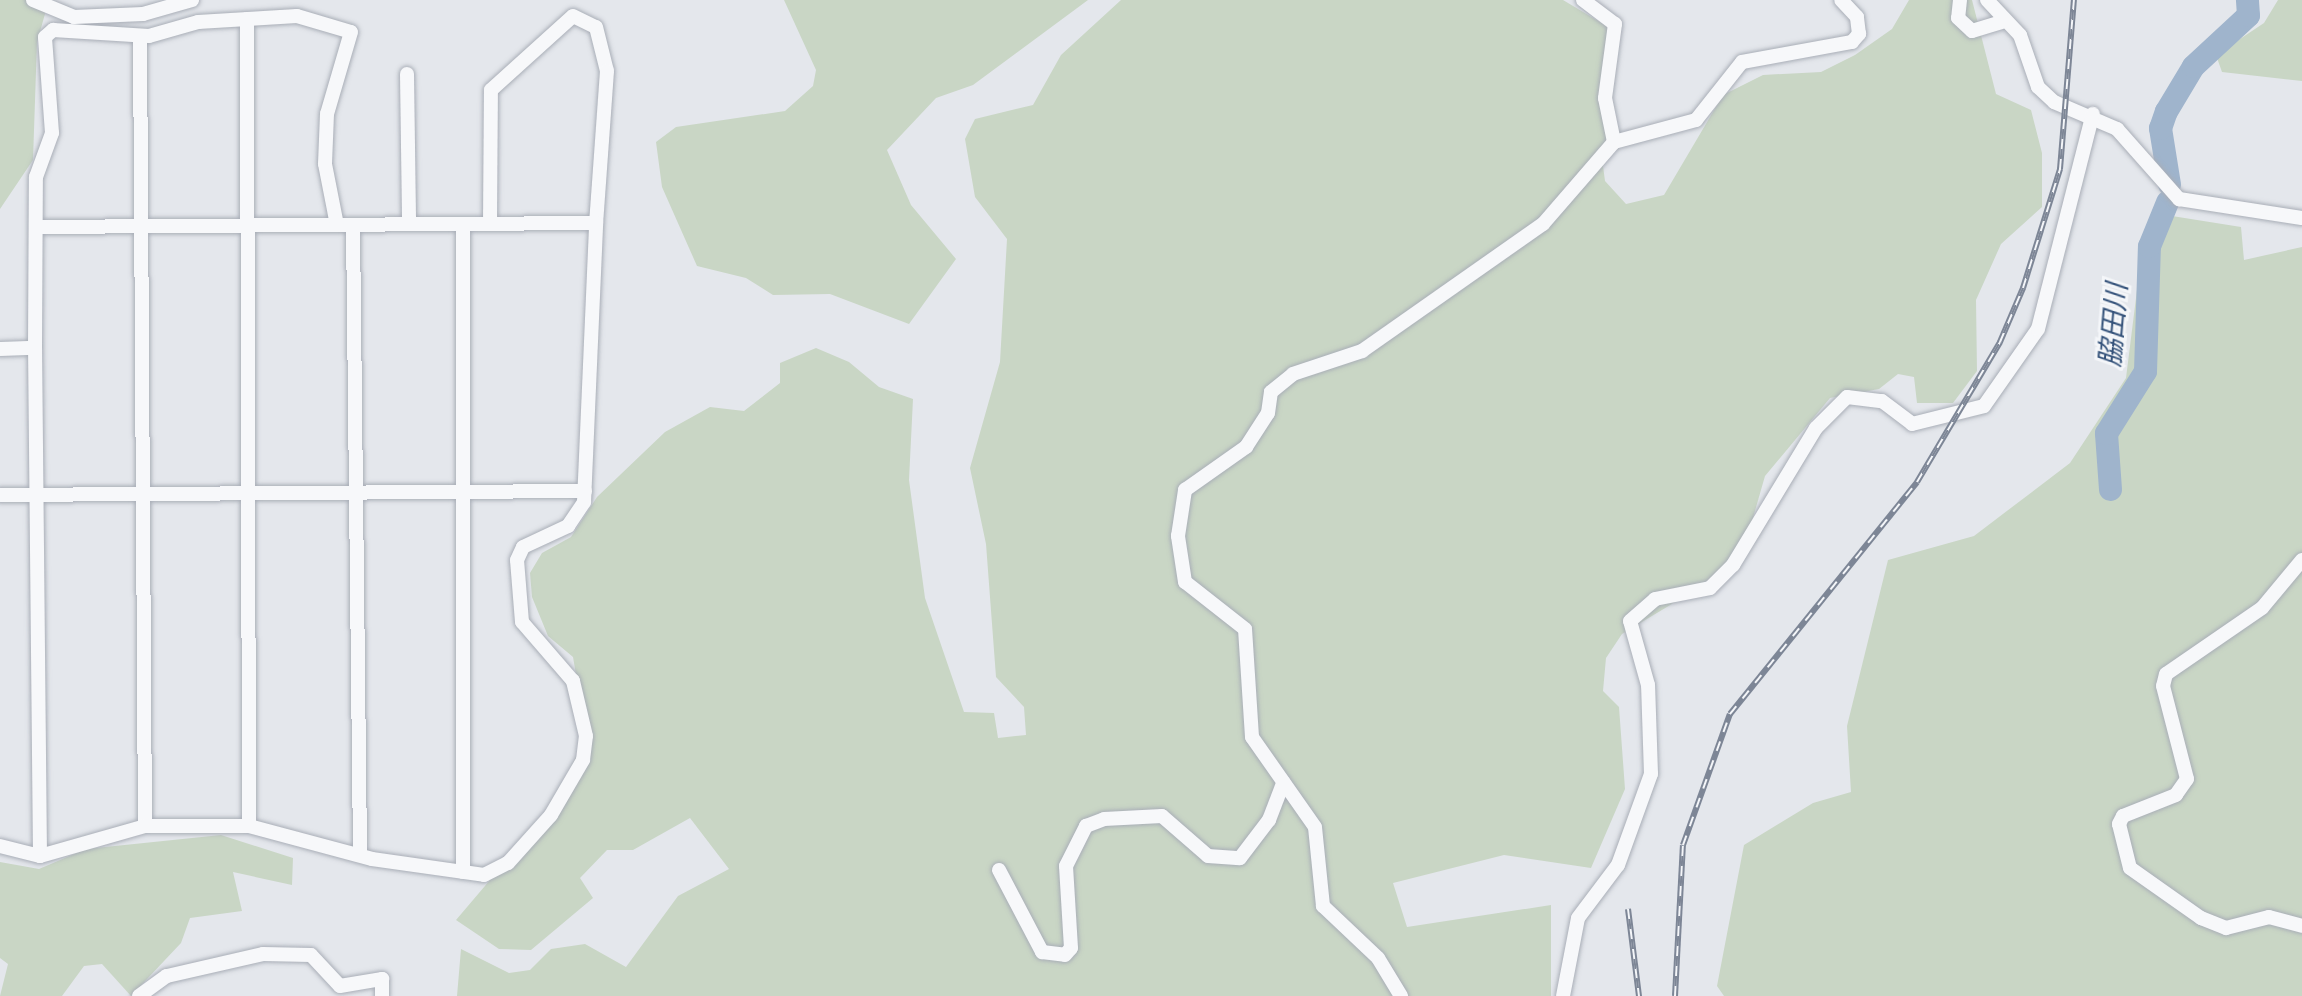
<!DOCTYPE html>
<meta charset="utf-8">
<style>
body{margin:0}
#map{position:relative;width:2302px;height:996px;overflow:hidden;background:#e4e7ec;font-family:Figtree,"Noto Sans JP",sans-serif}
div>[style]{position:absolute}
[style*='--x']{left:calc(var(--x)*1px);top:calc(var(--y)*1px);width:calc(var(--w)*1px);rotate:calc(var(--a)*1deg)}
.green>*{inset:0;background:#c9d6c5}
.river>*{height:23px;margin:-11.5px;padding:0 11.5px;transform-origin:11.5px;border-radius:11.5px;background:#9fb4cc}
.roads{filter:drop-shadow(0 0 2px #a9aeb7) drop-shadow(0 0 2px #a9aeb7)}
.minor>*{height:14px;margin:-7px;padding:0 7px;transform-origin:7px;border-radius:7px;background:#f7f8fa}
.rail>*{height:6px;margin-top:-3px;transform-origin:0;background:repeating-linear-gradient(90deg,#f4f6f9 0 10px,#7d8696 0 20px);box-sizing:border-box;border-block:2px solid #7d8696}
span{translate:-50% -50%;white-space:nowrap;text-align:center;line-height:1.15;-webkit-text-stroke:6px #f4f6f9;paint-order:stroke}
.water-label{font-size:28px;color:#34527a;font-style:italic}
</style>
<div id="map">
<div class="green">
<i style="clip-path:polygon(0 0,49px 0,37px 42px,33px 160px,0 209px)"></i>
<i style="clip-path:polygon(784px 0,1088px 0,973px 85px,936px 98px,887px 150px,911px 205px,956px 259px,909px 324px,830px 294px,773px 295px,746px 278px,697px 266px,662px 187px,656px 142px,676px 127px,785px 111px,813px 86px,816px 70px)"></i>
<i style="clip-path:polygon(1121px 0,1563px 0,1620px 34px,1603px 166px,1605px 181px,1626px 204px,1664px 195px,1723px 95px,1763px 75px,1821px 72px,1855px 55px,1892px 29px,1909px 0,1972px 0,1996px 94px,2031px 110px,2042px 153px,2042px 207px,2001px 244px,1976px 300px,1977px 371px,1953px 403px,1917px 403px,1914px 377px,1898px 374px,1879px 389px,1830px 398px,1765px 476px,1740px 563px,1622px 634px,1606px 658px,1603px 691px,1619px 707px,1625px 789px,1591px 868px,1504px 855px,1393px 883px,1407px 927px,1551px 905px,1551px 996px,457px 996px,461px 949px,509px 973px,530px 970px,551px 949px,585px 944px,626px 967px,678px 896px,729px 869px,690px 818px,633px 850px,607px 850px,580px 878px,593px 898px,531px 950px,499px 949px,456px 920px,548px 812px,578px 753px,582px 710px,573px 657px,548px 636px,532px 597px,530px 573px,542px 553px,571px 537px,597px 497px,665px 432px,710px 407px,744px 411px,780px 383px,780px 363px,816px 348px,849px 362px,879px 387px,913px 399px,909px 480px,925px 598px,964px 712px,994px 713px,998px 738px,1026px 735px,1024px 707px,996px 677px,986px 544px,970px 468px,1000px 362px,1007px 239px,975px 197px,965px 139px,975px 119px,1033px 105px,1061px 55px)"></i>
<i style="clip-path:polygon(2278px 0,2302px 0,2302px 81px,2222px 72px,2216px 55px,2264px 23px)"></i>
<i style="clip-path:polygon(2172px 216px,2241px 227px,2244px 260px,2302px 247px,2302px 996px,1724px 996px,1717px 986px,1744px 845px,1813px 803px,1851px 792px,1847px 726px,1888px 560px,1974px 536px,2070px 463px,2126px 378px,2143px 242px)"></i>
<i style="clip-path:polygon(221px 835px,293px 858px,292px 885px,233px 872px,242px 911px,190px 918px,181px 943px,131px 996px,102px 964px,84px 966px,62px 996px,0 996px,8px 964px,0 958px,0 862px,39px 869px,86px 849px)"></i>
</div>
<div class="river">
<i style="--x:2169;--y:184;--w:57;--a:-99.1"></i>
<i style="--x:2160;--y:128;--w:18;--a:-71"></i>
<i style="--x:2166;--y:111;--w:52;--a:-59"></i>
<i style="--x:2193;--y:66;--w:75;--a:-42.8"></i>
<i style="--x:2248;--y:15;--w:15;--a:-94"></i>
<i style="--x:2110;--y:489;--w:56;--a:-94.1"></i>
<i style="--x:2106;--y:433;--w:73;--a:-57.8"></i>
<i style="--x:2145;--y:371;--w:125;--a:-88.2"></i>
<i style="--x:2149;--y:246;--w:48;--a:-67.8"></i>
</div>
<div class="roads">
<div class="minor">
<i style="--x:33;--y:0;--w:44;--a:22.5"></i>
<i style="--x:74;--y:17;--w:69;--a:-2.5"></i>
<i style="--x:143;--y:14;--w:51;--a:-15.9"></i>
<i style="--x:1583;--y:0;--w:40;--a:37"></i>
<i style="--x:1615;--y:24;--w:75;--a:97.7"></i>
<i style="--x:1605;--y:98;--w:45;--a:78.4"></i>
<i style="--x:1960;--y:0;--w:18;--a:96"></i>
<i style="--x:1958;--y:18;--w:19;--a:43"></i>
<i style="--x:1972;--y:31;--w:31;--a:-17"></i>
<i style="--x:1987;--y:0;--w:48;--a:46.7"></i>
<i style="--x:2020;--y:35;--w:55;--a:70.9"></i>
<i style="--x:2038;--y:87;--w:22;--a:43"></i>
<i style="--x:2054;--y:102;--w:69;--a:23.2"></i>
<i style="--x:2117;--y:129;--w:94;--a:48.5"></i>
<i style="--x:2179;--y:199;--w:124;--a:8.8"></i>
<i style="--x:247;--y:19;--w:807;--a:89.86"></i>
<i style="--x:140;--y:36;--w:790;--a:89.64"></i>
<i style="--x:407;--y:74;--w:150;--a:89.2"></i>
<i style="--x:463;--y:224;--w:648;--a:90"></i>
<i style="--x:490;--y:224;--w:134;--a:-89.6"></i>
<i style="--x:491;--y:90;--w:110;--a:-42.1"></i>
<i style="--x:573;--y:16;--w:25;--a:26"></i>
<i style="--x:596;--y:27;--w:45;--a:76"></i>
<i style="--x:607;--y:71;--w:152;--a:94.1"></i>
<i style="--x:353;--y:225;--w:628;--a:89.36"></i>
<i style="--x:0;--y:349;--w:35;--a:-2"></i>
<i style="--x:0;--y:495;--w:585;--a:-0.39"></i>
<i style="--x:2302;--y:560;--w:62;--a:129.8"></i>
<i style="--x:2262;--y:608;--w:116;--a:145.5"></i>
<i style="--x:2166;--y:674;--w:12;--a:104"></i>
<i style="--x:2163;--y:686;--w:96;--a:75.5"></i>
<i style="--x:2187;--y:779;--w:19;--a:125"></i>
<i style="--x:2176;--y:795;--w:57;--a:158.4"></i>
<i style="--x:2123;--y:816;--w:9;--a:117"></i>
<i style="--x:2119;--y:824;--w:45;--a:76"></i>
<i style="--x:2130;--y:868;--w:87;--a:35.2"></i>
<i style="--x:2201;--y:918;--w:27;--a:22"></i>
<i style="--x:2226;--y:928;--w:44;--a:-14.3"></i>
<i style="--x:2269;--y:917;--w:34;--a:15"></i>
<i style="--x:0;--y:846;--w:41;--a:14"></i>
<i style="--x:40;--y:856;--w:109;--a:-15.9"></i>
<i style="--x:145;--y:826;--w:104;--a:0"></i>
<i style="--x:249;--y:826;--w:127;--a:15"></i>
<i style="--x:372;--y:859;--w:113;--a:8.1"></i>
<i style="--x:484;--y:875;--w:27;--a:-27"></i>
<i style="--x:508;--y:863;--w:64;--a:-48.1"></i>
<i style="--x:551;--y:815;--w:64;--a:-59.8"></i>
<i style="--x:583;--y:760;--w:24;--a:-83"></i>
<i style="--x:586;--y:736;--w:57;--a:-103.3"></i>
<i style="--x:573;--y:681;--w:78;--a:-130.8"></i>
<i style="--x:522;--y:622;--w:62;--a:-94.6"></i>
<i style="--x:517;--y:560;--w:14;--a:-65"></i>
<i style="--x:523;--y:547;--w:50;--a:-25"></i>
<i style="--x:568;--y:526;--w:29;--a:-56"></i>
<i style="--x:584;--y:502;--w:279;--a:-87.5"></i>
<i style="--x:596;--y:223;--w:560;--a:179.59"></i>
<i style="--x:40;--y:856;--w:508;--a:-90.56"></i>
<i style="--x:35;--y:348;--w:171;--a:-89.7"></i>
<i style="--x:36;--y:177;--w:47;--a:-70"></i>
<i style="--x:52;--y:133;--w:96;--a:-94.2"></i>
<i style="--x:45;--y:37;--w:11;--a:-41"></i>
<i style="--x:53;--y:30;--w:96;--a:3.6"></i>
<i style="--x:149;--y:36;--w:51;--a:-15.9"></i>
<i style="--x:198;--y:22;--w:99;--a:-3.5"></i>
<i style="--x:297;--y:16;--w:56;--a:16.5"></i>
<i style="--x:351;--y:32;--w:85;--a:106.3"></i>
<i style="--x:327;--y:114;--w:50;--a:92.3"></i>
<i style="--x:325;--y:164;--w:62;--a:78.9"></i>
<i style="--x:999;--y:870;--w:93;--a:62.3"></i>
<i style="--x:1042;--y:952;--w:23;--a:7"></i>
<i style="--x:1065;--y:955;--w:9;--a:-49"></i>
<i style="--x:1071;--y:948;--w:82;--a:-93.5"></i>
<i style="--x:1066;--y:866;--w:45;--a:-63.4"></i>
<i style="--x:1086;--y:826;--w:19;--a:-21"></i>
<i style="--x:1104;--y:819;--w:58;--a:-3"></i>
<i style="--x:1162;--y:816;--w:61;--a:41"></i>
<i style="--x:1208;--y:856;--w:32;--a:4"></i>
<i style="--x:1240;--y:858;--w:48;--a:-52.7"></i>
<i style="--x:1269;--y:820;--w:40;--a:-69"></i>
<i style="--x:139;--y:996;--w:34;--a:-36"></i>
<i style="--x:167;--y:976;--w:98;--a:-12.9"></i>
<i style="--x:263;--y:954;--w:48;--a:1.2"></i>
<i style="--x:311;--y:955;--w:42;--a:46.9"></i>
<i style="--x:340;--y:986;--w:43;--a:-9.5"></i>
<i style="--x:382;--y:979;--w:17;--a:90"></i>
<i style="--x:1401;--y:996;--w:44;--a:-121.2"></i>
<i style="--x:1378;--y:958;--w:76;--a:-136.6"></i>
<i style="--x:1323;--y:906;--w:79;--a:-95.8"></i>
<i style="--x:1315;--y:827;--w:110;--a:-125"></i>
<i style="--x:1252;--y:737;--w:108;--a:-93.7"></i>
<i style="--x:1245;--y:629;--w:76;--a:-141.9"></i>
<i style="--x:1185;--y:582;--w:47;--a:-98.7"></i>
<i style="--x:1178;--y:536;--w:47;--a:-81.3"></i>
<i style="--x:1185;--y:490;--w:75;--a:-35.2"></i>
<i style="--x:1246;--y:447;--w:40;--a:-57.1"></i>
<i style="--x:1268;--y:413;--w:21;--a:-82"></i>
<i style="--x:1271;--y:392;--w:28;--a:-39"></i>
<i style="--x:1293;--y:374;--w:73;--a:-18.4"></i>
<i style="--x:1362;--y:351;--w:221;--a:-35.1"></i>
<i style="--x:1543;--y:224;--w:108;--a:-49.1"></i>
<i style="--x:1614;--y:142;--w:85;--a:-15"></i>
<i style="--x:1696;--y:120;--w:74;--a:-51.6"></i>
<i style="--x:1742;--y:62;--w:112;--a:-10.3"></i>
<i style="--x:1852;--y:42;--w:11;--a:-49"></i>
<i style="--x:1859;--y:34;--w:17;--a:-97"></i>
<i style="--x:1857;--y:17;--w:23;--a:-133"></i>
<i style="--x:1563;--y:996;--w:79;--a:-79.1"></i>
<i style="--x:1578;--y:918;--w:66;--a:-53"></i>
<i style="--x:1618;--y:865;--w:97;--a:-70.1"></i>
<i style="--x:1651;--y:774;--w:89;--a:-91.9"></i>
<i style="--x:1648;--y:685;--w:66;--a:-105.7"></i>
<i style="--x:1630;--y:621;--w:33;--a:-41"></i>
<i style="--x:1655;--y:599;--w:56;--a:-11.3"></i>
<i style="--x:1710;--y:588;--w:33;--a:-45"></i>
<i style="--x:1733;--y:565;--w:160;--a:-58.8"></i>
<i style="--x:1816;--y:428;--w:44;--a:-45"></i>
<i style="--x:1847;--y:397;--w:35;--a:7"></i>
<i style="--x:1882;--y:401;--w:38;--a:37"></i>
<i style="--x:1912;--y:424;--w:74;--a:-14"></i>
<i style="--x:1984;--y:406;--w:94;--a:-55"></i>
<i style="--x:2038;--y:329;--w:222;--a:-75.7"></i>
</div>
</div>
<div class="rail">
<i style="--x:1628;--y:909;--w:88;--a:82.8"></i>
<i style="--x:1675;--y:996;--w:151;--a:-87"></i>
<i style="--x:1683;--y:845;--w:139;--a:-70.3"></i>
<i style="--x:1730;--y:714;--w:298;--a:-51.1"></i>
<i style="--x:1917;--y:482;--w:163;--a:-59.3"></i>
<i style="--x:2000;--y:342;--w:59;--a:-66.9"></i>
<i style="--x:2023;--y:288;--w:125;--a:-72.7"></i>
<i style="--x:2060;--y:169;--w:170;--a:-85.3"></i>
</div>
<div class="water-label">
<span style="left:2113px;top:325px;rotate:-85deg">脇田川</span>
</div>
</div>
